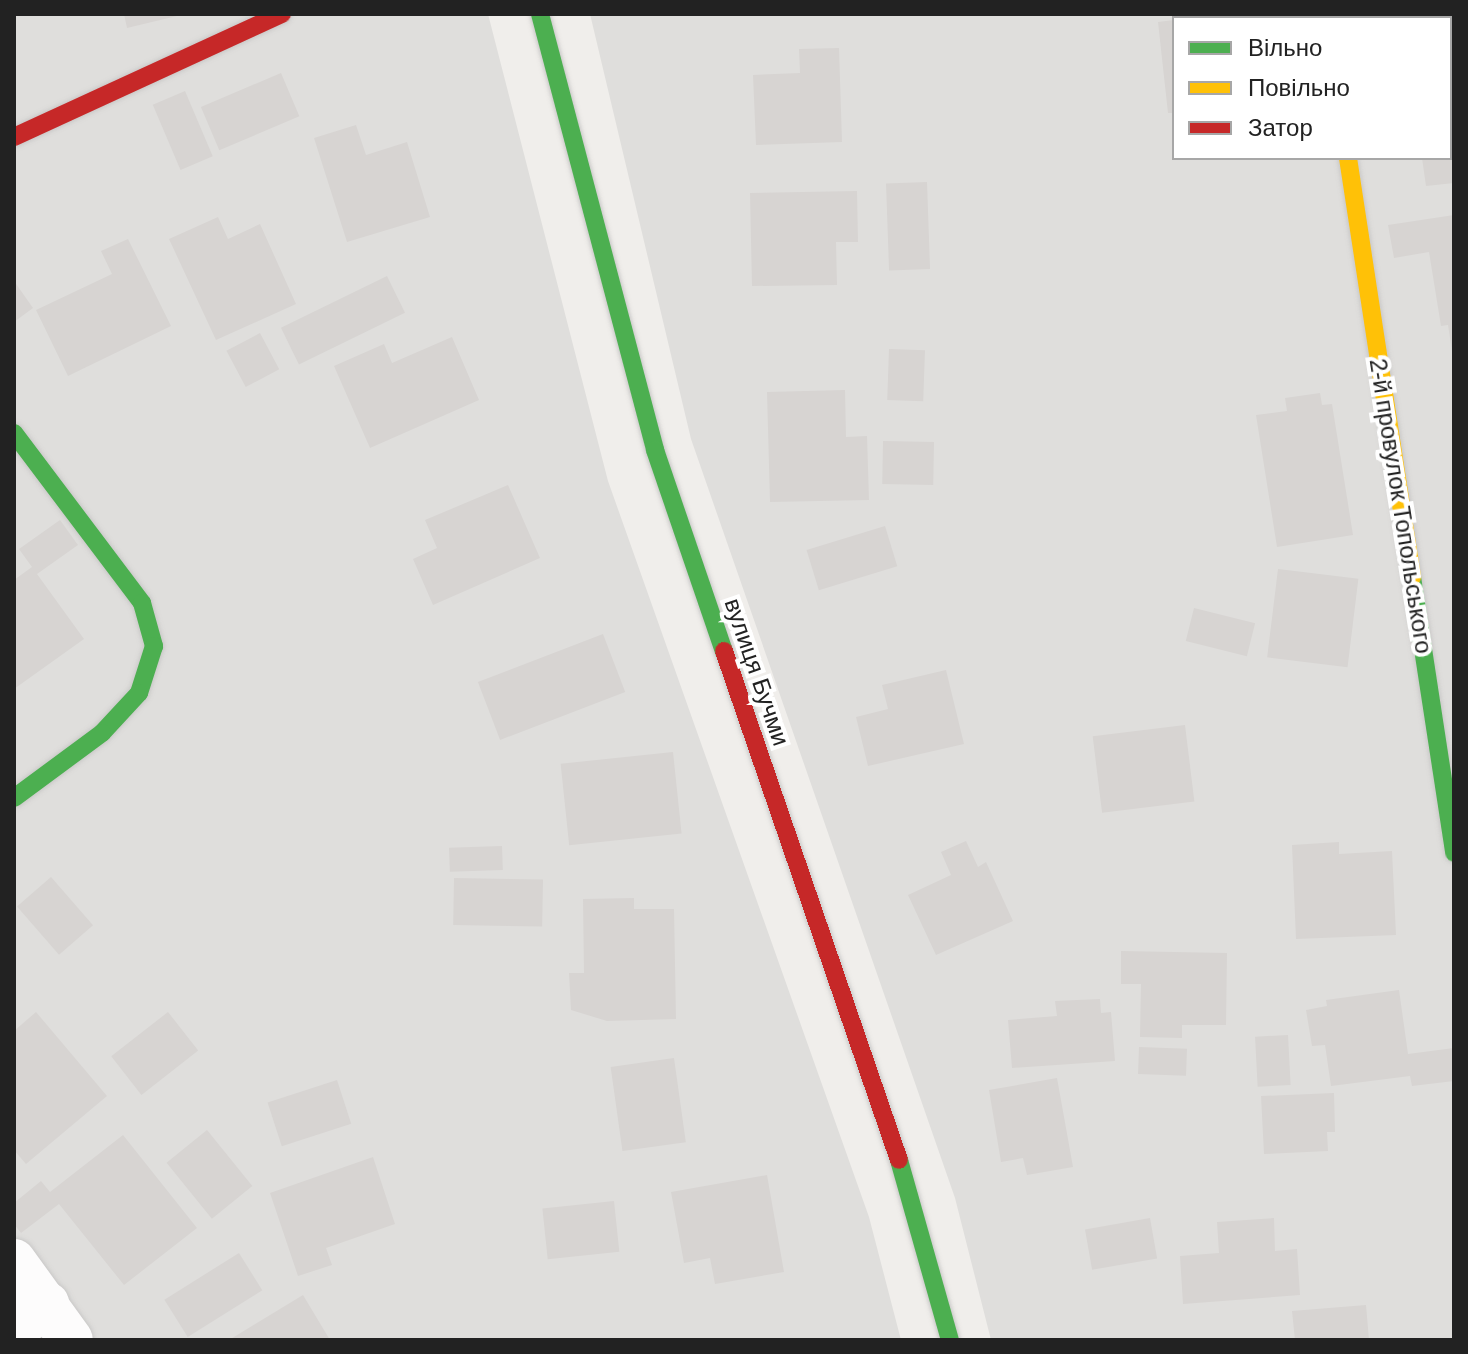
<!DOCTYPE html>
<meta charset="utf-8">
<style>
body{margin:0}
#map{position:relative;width:1468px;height:1354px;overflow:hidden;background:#f0eeeb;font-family:Arial,sans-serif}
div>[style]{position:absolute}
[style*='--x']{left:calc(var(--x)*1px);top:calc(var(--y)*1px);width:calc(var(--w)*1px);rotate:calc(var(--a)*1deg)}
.residential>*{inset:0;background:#dfdedc}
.building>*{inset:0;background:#d7d4d2;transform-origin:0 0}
.roads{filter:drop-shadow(0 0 2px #c9c8c7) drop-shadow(0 0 2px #c9c8c7)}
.street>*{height:44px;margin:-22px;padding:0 22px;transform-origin:22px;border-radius:22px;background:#fdfcfc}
.fast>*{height:18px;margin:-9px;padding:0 9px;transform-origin:9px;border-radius:9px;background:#4caf50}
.slow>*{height:18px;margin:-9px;padding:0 9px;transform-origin:9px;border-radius:9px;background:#ffc107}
.jam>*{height:18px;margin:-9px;padding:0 9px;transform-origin:9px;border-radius:9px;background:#c62828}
span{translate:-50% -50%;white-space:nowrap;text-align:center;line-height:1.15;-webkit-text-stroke:8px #fff;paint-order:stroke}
.street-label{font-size:24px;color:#222}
.frame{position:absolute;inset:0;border:16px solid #222;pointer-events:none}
.legend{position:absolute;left:1172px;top:16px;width:280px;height:144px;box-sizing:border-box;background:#fff;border:2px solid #a7a7a7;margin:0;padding:10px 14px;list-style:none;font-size:24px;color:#222}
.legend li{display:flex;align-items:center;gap:16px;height:40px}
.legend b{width:40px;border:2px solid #a7a7a7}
</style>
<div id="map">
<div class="residential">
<i style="clip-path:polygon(14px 14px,488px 14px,608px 481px,869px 1217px,901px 1340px,14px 1340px)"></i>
<i style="clip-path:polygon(evenodd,590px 14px,1454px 14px,1454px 1340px,991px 1340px,955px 1198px,691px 439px,590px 14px,1174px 18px,1450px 18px,1450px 158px,1174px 158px,1174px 18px)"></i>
</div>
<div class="building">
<i style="clip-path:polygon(124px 14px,181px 14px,181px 15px,127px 28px)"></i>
<i style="clip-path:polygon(1248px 14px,1248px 18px,1217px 18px,1217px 16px)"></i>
<i style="clip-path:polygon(1427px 14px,1454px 14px,1454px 51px,1450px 52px,1450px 18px)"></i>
<i style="clip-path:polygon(1174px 20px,1174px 113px,1168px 113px,1158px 22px)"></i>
<i style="clip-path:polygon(839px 48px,842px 142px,756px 145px,753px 75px,800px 73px,799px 49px)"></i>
<i style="left:281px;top:73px;width:47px;height:87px;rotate:67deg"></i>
<i style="clip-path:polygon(1450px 82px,1454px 82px,1454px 183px,1426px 186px,1422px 158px,1450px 158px)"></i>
<i style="left:185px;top:91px;width:71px;height:35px;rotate:67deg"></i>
<i style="clip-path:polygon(356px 125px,366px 155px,407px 142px,430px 217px,347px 242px,314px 138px)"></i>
<i style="left:927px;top:182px;width:87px;height:41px;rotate:88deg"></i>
<i style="clip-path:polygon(857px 191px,858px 242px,836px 242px,837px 285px,752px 286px,750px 193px)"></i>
<i style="clip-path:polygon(1454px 215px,1454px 351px,1452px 351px,1448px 325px,1441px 326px,1429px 252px,1394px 258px,1388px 225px)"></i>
<i style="clip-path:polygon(218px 217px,228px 239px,260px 224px,296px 304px,216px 340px,169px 239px)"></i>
<i style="clip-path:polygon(128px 239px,171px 326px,68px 376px,36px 310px,112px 274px,101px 251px)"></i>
<i style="left:387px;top:276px;width:41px;height:118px;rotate:64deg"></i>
<i style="clip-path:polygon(14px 281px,33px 308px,14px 322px)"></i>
<i style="left:260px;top:333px;width:41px;height:38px;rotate:62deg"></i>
<i style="clip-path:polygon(452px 337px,479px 400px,370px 448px,334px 366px,384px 344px,392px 363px)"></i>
<i style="left:889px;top:349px;width:36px;height:51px;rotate:2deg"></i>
<i style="clip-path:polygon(845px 390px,846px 437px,867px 436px,869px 500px,770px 502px,767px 392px)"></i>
<i style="clip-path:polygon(1320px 393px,1322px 405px,1332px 404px,1353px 535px,1277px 547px,1256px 415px,1287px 411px,1285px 398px)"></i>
<i style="left:883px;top:441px;width:51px;height:43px;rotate:1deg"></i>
<i style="clip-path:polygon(508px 485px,540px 558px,433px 605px,413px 559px,437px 548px,425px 520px)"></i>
<i style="clip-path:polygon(60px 520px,78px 545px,37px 574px,84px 639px,14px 689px,14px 580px,32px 567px,19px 549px)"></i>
<i style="left:885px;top:526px;width:42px;height:82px;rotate:73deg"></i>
<i style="left:1278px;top:569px;width:81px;height:89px;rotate:7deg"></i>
<i style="left:1194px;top:608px;width:63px;height:34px;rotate:14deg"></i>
<i style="left:603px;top:634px;width:62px;height:134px;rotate:69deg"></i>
<i style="clip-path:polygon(946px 670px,964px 744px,868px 766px,856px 717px,888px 709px,882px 685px)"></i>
<i style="left:1185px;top:725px;width:77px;height:93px;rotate:83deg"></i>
<i style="left:673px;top:752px;width:82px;height:113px;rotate:84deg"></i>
<i style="clip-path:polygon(966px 841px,978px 867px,986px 862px,1013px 921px,936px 955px,908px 895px,951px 875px,941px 852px)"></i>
<i style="clip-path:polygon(1339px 842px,1339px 854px,1392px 851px,1396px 935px,1296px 939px,1292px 845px)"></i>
<i style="left:502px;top:846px;width:24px;height:53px;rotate:88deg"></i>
<i style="left:51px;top:877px;width:64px;height:45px;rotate:49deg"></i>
<i style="left:454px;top:878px;width:89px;height:47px;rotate:1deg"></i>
<i style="clip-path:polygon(634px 898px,634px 909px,674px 909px,676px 1019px,607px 1021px,571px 1010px,569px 973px,584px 973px,583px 899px)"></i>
<i style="clip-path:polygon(1121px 951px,1227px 953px,1226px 1025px,1182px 1025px,1182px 1038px,1140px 1037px,1141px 984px,1121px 984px)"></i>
<i style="clip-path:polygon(1399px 990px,1408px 1054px,1454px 1048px,1454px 1081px,1412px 1086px,1410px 1076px,1331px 1086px,1325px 1045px,1312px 1046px,1306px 1010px,1327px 1006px,1326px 1000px)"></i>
<i style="clip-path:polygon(1100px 999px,1101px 1013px,1111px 1012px,1115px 1061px,1012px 1068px,1008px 1020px,1057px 1016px,1055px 1001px)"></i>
<i style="clip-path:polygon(36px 1012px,107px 1096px,26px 1164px,14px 1150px,14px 1031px)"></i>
<i style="left:168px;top:1012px;width:49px;height:72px;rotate:52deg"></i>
<i style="left:1288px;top:1035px;width:50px;height:33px;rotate:87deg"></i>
<i style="left:1139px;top:1047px;width:48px;height:27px;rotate:2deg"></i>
<i style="left:674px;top:1058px;width:85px;height:64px;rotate:82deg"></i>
<i style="clip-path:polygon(1057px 1078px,1073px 1167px,1027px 1175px,1023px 1158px,1001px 1162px,989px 1090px)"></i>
<i style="left:337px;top:1080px;width:46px;height:73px;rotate:72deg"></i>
<i style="clip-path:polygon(1334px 1093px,1335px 1132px,1327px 1132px,1328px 1151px,1264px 1154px,1261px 1096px)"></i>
<i style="left:207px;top:1130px;width:72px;height:52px;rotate:51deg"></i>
<i style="clip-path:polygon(123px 1135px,197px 1228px,124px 1285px,59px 1204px,21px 1233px,14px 1224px,14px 1203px,41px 1181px,50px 1192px)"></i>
<i style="clip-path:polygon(373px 1157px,395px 1224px,326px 1248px,332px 1265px,298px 1276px,270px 1193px)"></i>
<i style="clip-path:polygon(767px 1175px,784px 1272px,715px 1284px,710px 1258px,684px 1263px,671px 1192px)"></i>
<i style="left:614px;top:1201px;width:51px;height:72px;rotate:84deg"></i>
<i style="left:1150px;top:1218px;width:41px;height:66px;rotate:80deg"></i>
<i style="clip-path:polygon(1274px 1218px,1275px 1251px,1297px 1249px,1300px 1295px,1183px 1304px,1180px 1256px,1219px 1253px,1217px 1222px)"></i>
<i style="left:239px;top:1253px;width:44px;height:88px;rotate:58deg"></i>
<i style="clip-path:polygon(303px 1295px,330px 1340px,229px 1340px)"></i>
<i style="clip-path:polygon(1366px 1305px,1369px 1340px,1295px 1340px,1292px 1311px)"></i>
</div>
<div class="roads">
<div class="street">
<i style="--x:1326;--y:14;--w:4;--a:90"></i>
<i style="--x:14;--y:1261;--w:97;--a:54.2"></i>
<i style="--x:14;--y:1331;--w:43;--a:-39.3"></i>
</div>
<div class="fast">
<i style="--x:540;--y:14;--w:451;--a:75.2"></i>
<i style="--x:655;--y:450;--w:213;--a:71.1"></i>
<i style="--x:14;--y:433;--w:213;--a:53"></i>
<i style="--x:142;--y:603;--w:45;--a:74.4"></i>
<i style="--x:154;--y:646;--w:49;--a:107.7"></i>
<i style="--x:139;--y:693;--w:54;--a:132.8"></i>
<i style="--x:102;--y:733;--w:109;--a:143.5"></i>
<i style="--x:1412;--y:577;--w:279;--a:81.3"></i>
<i style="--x:899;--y:1160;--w:187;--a:74.2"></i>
</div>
<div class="slow">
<i style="--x:1348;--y:158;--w:424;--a:81.3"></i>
</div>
<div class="jam">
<i style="--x:14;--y:137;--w:295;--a:-24.7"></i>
<i style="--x:724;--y:651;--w:538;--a:71.03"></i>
</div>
</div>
<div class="street-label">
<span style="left:1401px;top:506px;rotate:81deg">2-й провулок Топольського</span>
<span style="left:757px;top:672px;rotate:71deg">вулиця Бучми</span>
</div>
<div class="frame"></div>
<ul class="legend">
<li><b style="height:10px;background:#4caf50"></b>Вільно</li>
<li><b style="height:10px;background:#ffc107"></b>Повільно</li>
<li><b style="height:10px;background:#c62828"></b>Затор</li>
</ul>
</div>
